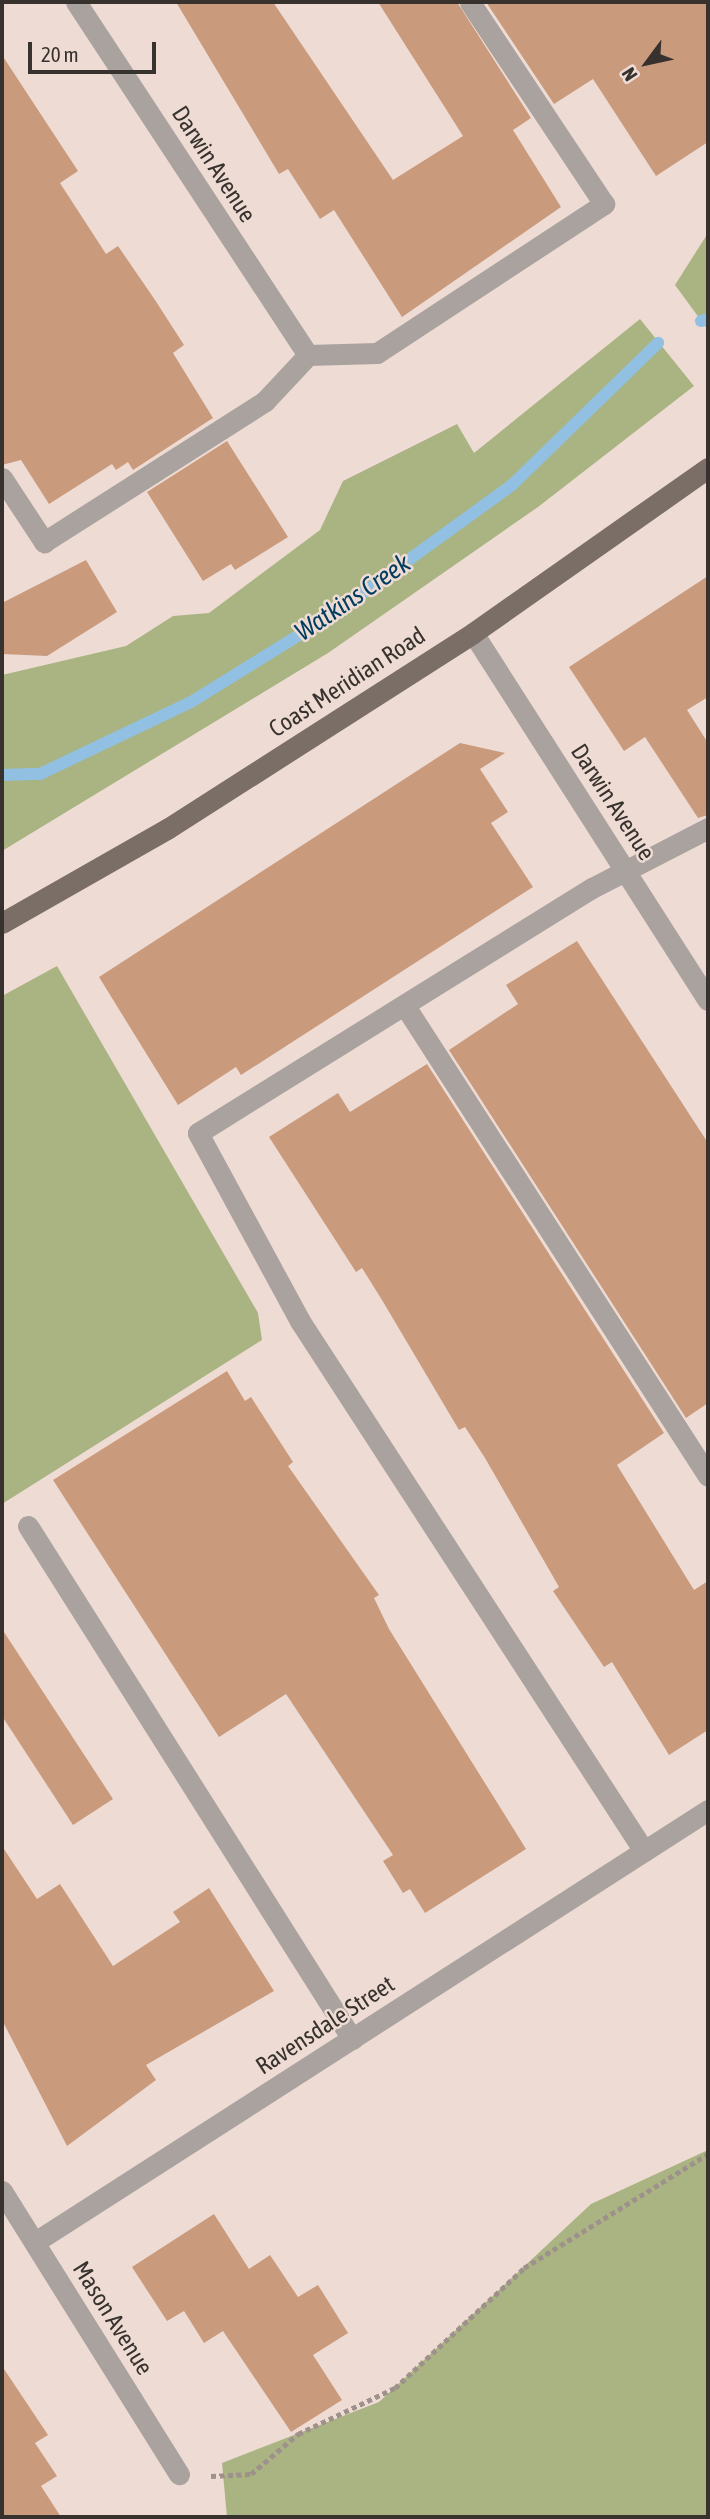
<!DOCTYPE html>
<style>
body{margin:0}
#map{position:relative;width:710px;height:2519px;overflow:hidden;background:#eedcd4;font-family:"Asap Condensed",sans-serif}
div>[style]{position:absolute}
[style*='--x']{left:calc(var(--x)*1px);top:calc(var(--y)*1px);width:calc(var(--w)*1px);rotate:calc(var(--a)*1deg)}
.forest>*{inset:0;background:#a9b482}
.stream>*{height:12px;margin:-6px;padding:0 6px;transform-origin:6px;border-radius:6px;background:#91c0e2}
.building>*{inset:0;background:#ca9a7d}
.path>*{height:4.5px;margin-top:-2.25px;transform-origin:0;background:repeating-linear-gradient(90deg,#9e918b 0 5px,transparent 0 8.5px)}
.minor>*{height:21px;margin:-10.5px;padding:0 10.5px;transform-origin:10.5px;border-radius:10.5px;background:#a9a29e}
.major>*{height:21px;margin:-10.5px;padding:0 10.5px;transform-origin:10.5px;border-radius:10.5px;background:#7a6e67}
span{translate:-50% -50%;white-space:nowrap;text-align:center;line-height:1.15;-webkit-text-stroke:5px #eedcd4;paint-order:stroke}
.street-label{font-size:24px;color:#38322e}
.water-label{font-size:26px;color:#003c5d;font-style:italic}
.frame{position:absolute;inset:0;border:4px solid #38322e;pointer-events:none}
.north{position:absolute;left:612px;top:28px;width:70px;height:70px;-webkit-text-stroke:5px #eedcd4;paint-order:stroke;rotate:237deg;font-size:19px;font-weight:700;line-height:28px;text-align:center;color:#38322e}
.north::after{content:'';display:block;margin:auto;width:24px;height:32px;background:#38322e;clip-path:polygon(50% 0,100% 100%,50% 72%,0 100%)}
.scale{position:absolute;left:28px;top:42px;width:128px;height:32px;box-sizing:border-box;border:4px solid #38322e;border-top:0;padding-left:9px;font-size:21px;line-height:24px;white-space:nowrap;color:#38322e;-webkit-text-stroke:5px #eedcd4;paint-order:stroke}
</style>
<div id="map">
<div class="forest">
<i style="clip-path:polygon(708px 233px,708px 330px,675px 285px)"></i>
<i style="clip-path:polygon(640px 319px,694px 386px,538px 507px,328px 653px,2px 851px,2px 675px,126px 646px,173px 616px,209px 613px,320px 530px,343px 481px,457px 424px,474px 453px)"></i>
<i style="clip-path:polygon(57px 966px,258px 1313px,262px 1340px,2px 1504px,2px 996px)"></i>
<i style="clip-path:polygon(708px 2150px,708px 2517px,227px 2517px,222px 2463px,379px 2402px,591px 2204px)"></i>
</div>
<div class="stream">
<i style="--x:701;--y:321;--w:7;--a:-16"></i>
<i style="--x:2;--y:775;--w:38;--a:-2"></i>
<i style="--x:40;--y:774;--w:167;--a:-25.5"></i>
<i style="--x:191;--y:702;--w:173;--a:-31.8"></i>
<i style="--x:338;--y:611;--w:215;--a:-35.9"></i>
<i style="--x:512;--y:485;--w:204;--a:-44.2"></i>
</div>
<div class="building">
<i style="clip-path:polygon(176px 2px,273px 2px,393px 180px,463px 136px,378px 2px,457px 2px,531px 118px,513px 130px,561px 207px,402px 317px,334px 210px,320px 219px,288px 169px,279px 174px)"></i>
<i style="clip-path:polygon(486px 2px,708px 2px,708px 142px,656px 176px,593px 79px,554px 104px)"></i>
<i style="clip-path:polygon(2px 55px,78px 171px,60px 183px,106px 254px,118px 246px,155px 300px,184px 345px,173px 353px,213px 418px,133px 470px,128px 462px,116px 470px,112px 464px,49px 504px,21px 460px,2px 465px)"></i>
<i style="clip-path:polygon(227px 441px,288px 537px,235px 570px,231px 564px,203px 581px,147px 492px)"></i>
<i style="clip-path:polygon(86px 560px,117px 612px,47px 656px,2px 654px,2px 603px)"></i>
<i style="clip-path:polygon(708px 576px,708px 697px,687px 710px,708px 743px,708px 815px,698px 818px,645px 737px,624px 751px,569px 667px)"></i>
<i style="clip-path:polygon(460px 743px,505px 753px,480px 769px,508px 812px,491px 823px,533px 887px,241px 1075px,236px 1067px,178px 1105px,99px 977px)"></i>
<i style="clip-path:polygon(577px 941px,708px 1143px,708px 1403px,686px 1418px,449px 1050px,518px 1004px,506px 985px)"></i>
<i style="clip-path:polygon(427px 1064px,664px 1433px,617px 1465px,694px 1590px,708px 1581px,708px 1730px,669px 1755px,612px 1662px,604px 1667px,553px 1591px,559px 1587px,485px 1458px,465px 1427px,459px 1430px,382px 1300px,362px 1268px,356px 1272px,269px 1137px,338px 1093px,350px 1112px)"></i>
<i style="clip-path:polygon(227px 1371px,245px 1401px,251px 1397px,293px 1462px,288px 1466px,379px 1595px,374px 1598px,389px 1629px,526px 1849px,425px 1913px,410px 1889px,403px 1893px,383px 1861px,393px 1855px,286px 1694px,219px 1737px,53px 1480px)"></i>
<i style="clip-path:polygon(2px 1629px,113px 1799px,73px 1825px,2px 1716px)"></i>
<i style="clip-path:polygon(2px 1846px,37px 1899px,60px 1884px,113px 1966px,180px 1922px,173px 1912px,209px 1888px,274px 1991px,146px 2065px,156px 2080px,67px 2146px,2px 2020px)"></i>
<i style="clip-path:polygon(214px 2214px,249px 2269px,270px 2255px,298px 2297px,318px 2285px,348px 2333px,313px 2355px,342px 2400px,291px 2432px,223px 2331px,204px 2343px,184px 2311px,167px 2321px,132px 2267px)"></i>
<i style="clip-path:polygon(2px 2366px,48px 2435px,35px 2443px,57px 2476px,41px 2486px,61px 2517px,2px 2517px)"></i>
</div>
<div class="path">
<i style="--x:211;--y:2476;--w:40;--a:-2.9"></i>
<i style="--x:251;--y:2474;--w:62;--a:-40.4"></i>
<i style="--x:298;--y:2434;--w:107;--a:-25.4"></i>
<i style="--x:395;--y:2388;--w:176;--a:-42.9"></i>
<i style="--x:524;--y:2268;--w:216;--a:-31.8"></i>
</div>
<div class="minor">
<i style="--x:76;--y:2;--w:422;--a:56.7"></i>
<i style="--x:2;--y:478;--w:77;--a:56.7"></i>
<i style="--x:44;--y:542;--w:262;--a:-32.5"></i>
<i style="--x:265;--y:401;--w:63;--a:-46.9"></i>
<i style="--x:308;--y:355;--w:69;--a:-1.7"></i>
<i style="--x:377;--y:353;--w:272;--a:-33.3"></i>
<i style="--x:604;--y:204;--w:242;--a:-123.6"></i>
<i style="--x:473;--y:633;--w:436;--a:57.4"></i>
<i style="--x:405;--y:1006;--w:559;--a:57.19"></i>
<i style="--x:28;--y:1526;--w:607;--a:57.72"></i>
<i style="--x:644;--y:1851;--w:632;--a:-122.99"></i>
<i style="--x:300;--y:1321;--w:214;--a:-118.5"></i>
<i style="--x:198;--y:1133;--w:464;--a:-31.9"></i>
<i style="--x:592;--y:888;--w:131;--a:-27.3"></i>
<i style="--x:2;--y:2191;--w:334;--a:58"></i>
<i style="--x:35;--y:2242;--w:800;--a:-32.7"></i>
</div>
<div class="major">
<i style="--x:2;--y:923;--w:190;--a:-29.7"></i>
<i style="--x:167;--y:829;--w:363;--a:-32.6"></i>
<i style="--x:473;--y:633;--w:287;--a:-35.1"></i>
</div>
<div class="street-label">
<span style="left:214px;top:164px;rotate:57deg">Darwin Avenue</span>
<span style="left:347px;top:682px;rotate:-33deg">Coast Meridian Road</span>
<span style="left:613px;top:802px;rotate:57deg">Darwin Avenue</span>
<span style="left:325px;top:2025px;rotate:-33deg">Ravensdale Street</span>
<span style="left:113px;top:2318px;rotate:58deg">Mason Avenue</span>
</div>
<div class="water-label">
<span style="left:353px;top:598px;rotate:-34deg">Watkins Creek</span>
</div>
<div class="frame"></div>
<div class="north">N</div>
<div class="scale">20 m</div>
</div>
